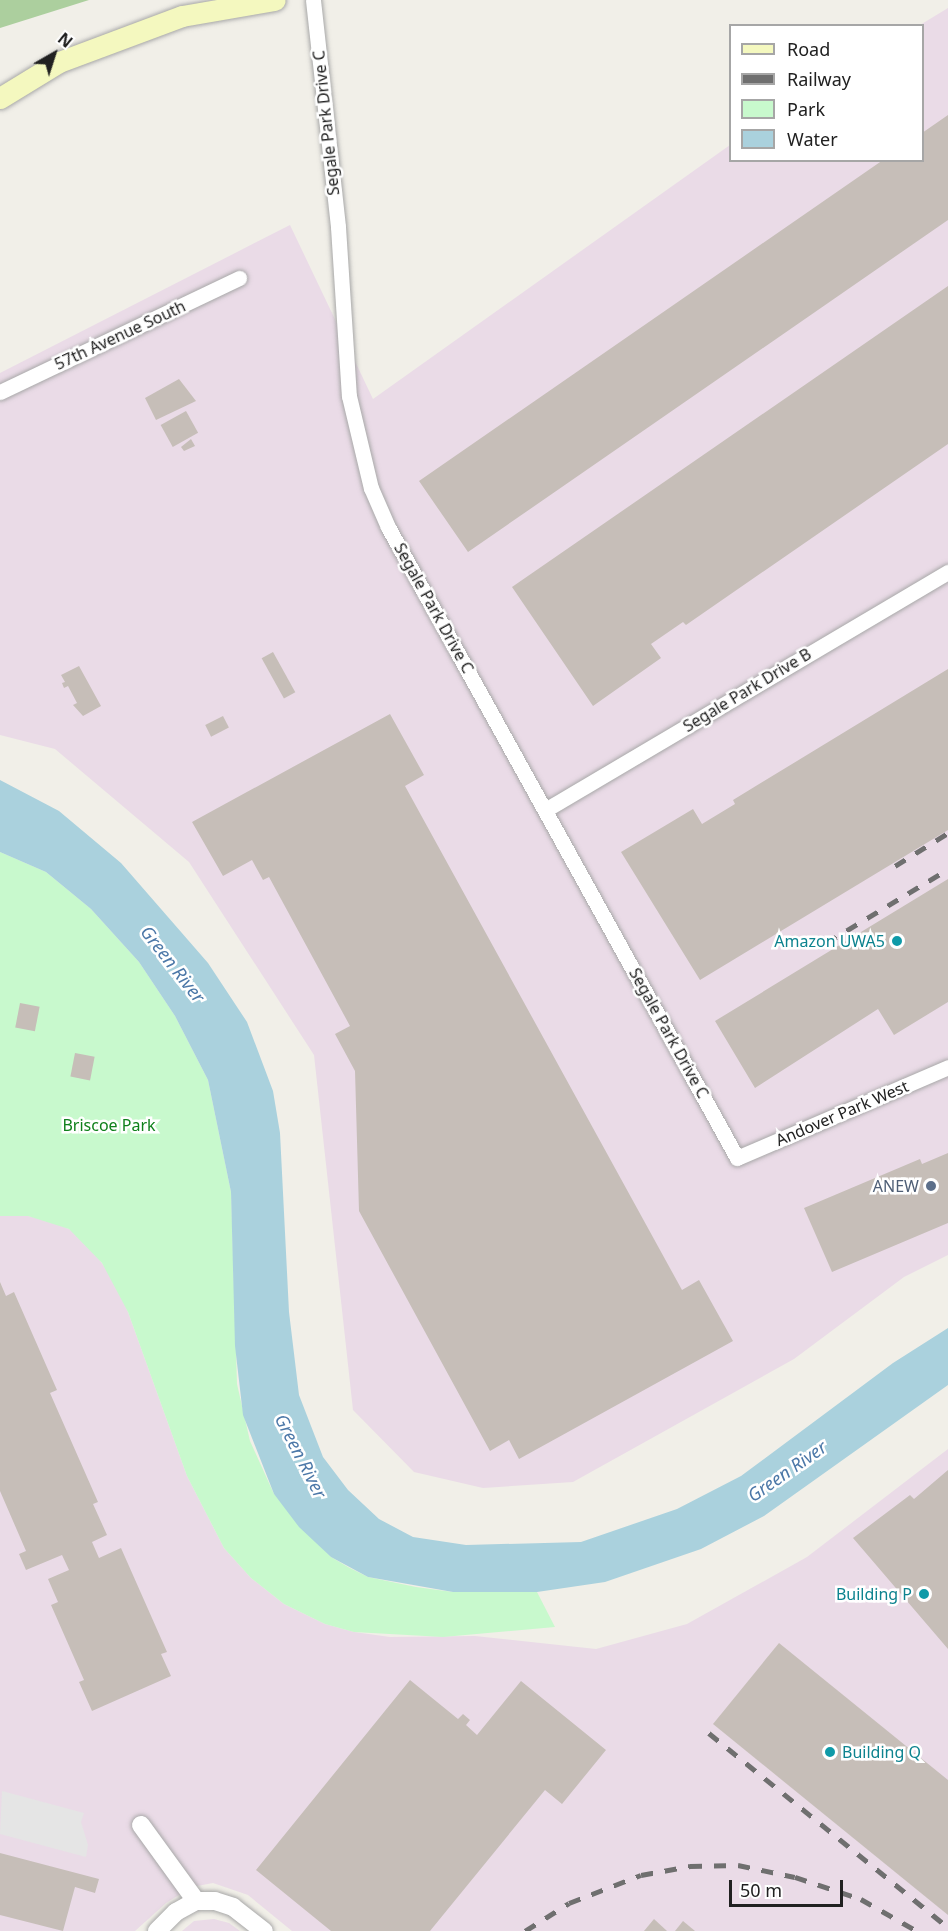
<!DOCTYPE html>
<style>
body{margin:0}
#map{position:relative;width:948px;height:1931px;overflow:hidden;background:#f1efe8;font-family:"Noto Sans",sans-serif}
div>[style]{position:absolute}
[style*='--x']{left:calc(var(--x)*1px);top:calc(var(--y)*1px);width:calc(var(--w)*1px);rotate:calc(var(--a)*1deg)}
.industrial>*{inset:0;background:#eadbe7}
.forest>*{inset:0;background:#accf9e}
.park>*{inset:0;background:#c8f9cd}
.parking>*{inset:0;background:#e5e5e5}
.water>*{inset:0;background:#aad1dd}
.building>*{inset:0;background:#c6beb8;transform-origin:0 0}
.roads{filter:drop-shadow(0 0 2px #a8a8a8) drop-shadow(0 0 2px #a8a8a8)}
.minor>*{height:15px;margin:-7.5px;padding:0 7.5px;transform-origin:7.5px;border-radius:7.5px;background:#fff}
.tertiary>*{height:18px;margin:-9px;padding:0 9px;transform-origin:9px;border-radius:9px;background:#fff}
.secondary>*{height:21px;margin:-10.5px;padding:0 10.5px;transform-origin:10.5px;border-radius:10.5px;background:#f4f8bf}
.rail>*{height:4.5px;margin-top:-2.25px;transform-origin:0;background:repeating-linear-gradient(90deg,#6f6f6f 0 12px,transparent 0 24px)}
.dots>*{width:16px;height:16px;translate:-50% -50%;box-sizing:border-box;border:3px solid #fff;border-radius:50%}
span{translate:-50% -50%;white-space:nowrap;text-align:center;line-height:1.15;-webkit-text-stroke:5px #fff;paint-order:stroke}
.street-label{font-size:16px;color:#212121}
.culture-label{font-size:16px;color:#0d838f}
.right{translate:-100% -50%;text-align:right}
.left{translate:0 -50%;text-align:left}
.park-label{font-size:16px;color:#0f801b}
.service-label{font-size:16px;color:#4e5e75}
.water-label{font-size:18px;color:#4c78a8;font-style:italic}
.legend{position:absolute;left:729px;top:24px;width:195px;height:138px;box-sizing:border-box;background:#fff;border:2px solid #a6a6a6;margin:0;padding:8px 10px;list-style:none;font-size:18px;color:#212121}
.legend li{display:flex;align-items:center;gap:12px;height:30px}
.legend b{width:30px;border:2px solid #a6a6a6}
.north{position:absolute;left:24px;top:24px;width:60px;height:60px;-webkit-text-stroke:4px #fff;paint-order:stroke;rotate:39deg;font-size:16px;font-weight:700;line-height:24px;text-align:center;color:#212121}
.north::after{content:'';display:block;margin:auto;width:21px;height:27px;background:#212121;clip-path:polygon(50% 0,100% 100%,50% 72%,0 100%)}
.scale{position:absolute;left:729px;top:1880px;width:114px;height:27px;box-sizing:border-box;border:3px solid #212121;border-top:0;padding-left:8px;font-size:18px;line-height:21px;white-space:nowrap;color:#212121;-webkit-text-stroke:4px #fff;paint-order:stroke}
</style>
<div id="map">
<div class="industrial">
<i style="clip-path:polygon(948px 8px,948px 1255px,904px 1277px,794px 1359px,573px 1482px,483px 1488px,414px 1472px,353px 1410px,314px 1055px,189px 862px,55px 749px,0 735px,0 373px,290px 225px,373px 399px,730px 145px,730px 160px,922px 160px,920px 25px)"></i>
<i style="clip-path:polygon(0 1216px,28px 1216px,49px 1221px,69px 1229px,88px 1244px,114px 1280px,128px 1312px,187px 1476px,224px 1548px,251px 1578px,284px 1604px,325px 1624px,354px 1632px,390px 1637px,475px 1636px,596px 1649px,687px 1624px,807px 1557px,948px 1449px,948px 1931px,292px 1931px,248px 1895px,213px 1883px,192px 1887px,166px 1903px,135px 1931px,0 1931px)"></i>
<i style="clip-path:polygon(214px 1919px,229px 1923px,240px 1931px,182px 1931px,194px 1921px)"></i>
</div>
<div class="forest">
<i style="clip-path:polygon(0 0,89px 0,0 28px)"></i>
</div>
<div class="park">
<i style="clip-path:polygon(0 852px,46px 872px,91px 909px,139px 962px,175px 1016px,208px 1080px,231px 1192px,237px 1384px,250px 1441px,274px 1494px,331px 1557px,348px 1567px,368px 1577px,416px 1587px,453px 1592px,537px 1592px,555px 1627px,443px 1637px,354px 1632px,325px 1624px,284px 1604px,251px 1578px,224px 1548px,187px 1476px,128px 1312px,102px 1263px,69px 1229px,28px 1216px,0 1216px)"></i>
</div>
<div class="parking">
<i style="clip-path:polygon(2px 1791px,84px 1813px,81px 1822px,88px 1845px,86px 1857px,0 1834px)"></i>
</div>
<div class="water">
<i style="clip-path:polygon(0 780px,59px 811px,121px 863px,208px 963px,247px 1022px,273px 1091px,280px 1133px,289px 1312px,299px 1395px,323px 1457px,348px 1490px,379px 1519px,413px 1537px,466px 1545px,581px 1542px,677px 1509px,741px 1476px,893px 1363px,948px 1328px,948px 1385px,764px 1516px,701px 1549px,605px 1582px,537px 1592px,453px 1592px,368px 1577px,331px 1557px,299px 1527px,274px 1494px,243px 1415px,235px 1346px,231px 1192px,208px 1080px,175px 1016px,139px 962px,91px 909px,46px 872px,0 852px)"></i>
</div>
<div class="building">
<i style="clip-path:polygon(948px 115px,948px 220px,468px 552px,419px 481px,883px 160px,922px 160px,922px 133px)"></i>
<i style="clip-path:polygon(948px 286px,948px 444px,686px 625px,683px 622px,651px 644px,661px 658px,593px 706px,512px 587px)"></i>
<i style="clip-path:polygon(179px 379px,196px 401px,156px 420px,145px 398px)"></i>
<i style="left:186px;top:411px;width:25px;height:29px;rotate:61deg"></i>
<i style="clip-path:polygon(191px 439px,195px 446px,184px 451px,181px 447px)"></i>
<i style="left:273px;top:652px;width:46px;height:13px;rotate:61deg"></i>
<i style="clip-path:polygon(79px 666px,101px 706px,83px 716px,73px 705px,77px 703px,68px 686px,64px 688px,62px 683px,65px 682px,61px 675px)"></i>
<i style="clip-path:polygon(948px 669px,948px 830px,700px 980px,621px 852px,693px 809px,702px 824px,735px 804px,733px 800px)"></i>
<i style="clip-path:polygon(390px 714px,424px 775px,405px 786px,682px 1290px,699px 1280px,733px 1341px,519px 1459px,509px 1440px,490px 1451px,359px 1211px,355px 1071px,335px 1034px,350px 1026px,269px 877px,263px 880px,252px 860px,223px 876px,192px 822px)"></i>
<i style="left:223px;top:716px;width:13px;height:20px;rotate:63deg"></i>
<i style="clip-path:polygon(948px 879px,948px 1002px,894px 1035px,878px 1009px,755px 1088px,715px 1021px)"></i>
<i style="left:20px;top:1003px;width:20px;height:25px;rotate:11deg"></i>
<i style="left:75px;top:1053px;width:20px;height:24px;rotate:11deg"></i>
<i style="clip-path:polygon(948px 1153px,948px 1223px,832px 1272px,804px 1208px,920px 1159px,922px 1164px)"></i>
<i style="clip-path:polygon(0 1282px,6px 1296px,14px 1292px,57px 1390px,50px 1393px,98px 1502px,93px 1504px,107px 1535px,92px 1542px,99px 1558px,121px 1548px,167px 1652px,161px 1654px,171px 1676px,92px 1711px,79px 1682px,84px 1680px,51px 1605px,58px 1602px,48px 1579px,69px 1570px,62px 1555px,26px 1570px,19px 1554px,26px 1551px,0 1491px)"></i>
<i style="clip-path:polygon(948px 1470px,948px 1649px,853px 1538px,910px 1495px,914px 1499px)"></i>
<i style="clip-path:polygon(779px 1643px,948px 1780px,948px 1915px,713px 1724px)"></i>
<i style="clip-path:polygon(410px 1680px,458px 1719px,463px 1714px,470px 1720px,466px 1725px,477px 1735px,521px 1681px,606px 1750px,562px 1804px,545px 1790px,430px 1931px,331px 1931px,256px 1870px)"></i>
<i style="clip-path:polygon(0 1853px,99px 1879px,95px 1893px,75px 1887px,63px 1931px,0 1915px)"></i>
<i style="clip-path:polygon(654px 1919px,667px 1931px,644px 1931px)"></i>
<i style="clip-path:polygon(683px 1921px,695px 1931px,675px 1931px)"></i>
</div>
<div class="roads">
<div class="minor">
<i style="--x:313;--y:0;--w:228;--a:83.7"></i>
<i style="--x:338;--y:227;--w:169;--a:86.3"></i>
<i style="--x:349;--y:396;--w:95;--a:76.6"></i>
<i style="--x:371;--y:488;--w:43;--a:66.4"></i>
<i style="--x:388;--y:527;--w:721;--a:61.05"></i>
<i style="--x:737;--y:1158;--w:230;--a:-23.3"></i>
<i style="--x:0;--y:392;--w:265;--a:-25.5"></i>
<i style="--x:547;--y:809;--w:466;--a:-30.6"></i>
</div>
<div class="tertiary">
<i style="--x:141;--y:1825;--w:94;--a:54.1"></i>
<i style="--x:196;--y:1901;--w:19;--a:0"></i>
<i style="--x:215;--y:1901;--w:19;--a:18"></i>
<i style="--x:233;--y:1907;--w:39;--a:38"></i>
<i style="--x:157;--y:1931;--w:27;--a:-45"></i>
<i style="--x:176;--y:1912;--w:23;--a:-29"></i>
</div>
<div class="secondary">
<i style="--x:0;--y:98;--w:69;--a:-31.4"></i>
<i style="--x:59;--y:62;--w:131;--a:-20.5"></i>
<i style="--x:182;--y:16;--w:94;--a:-9.8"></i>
</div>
</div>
<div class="rail">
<i style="--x:895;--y:866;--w:62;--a:-31.9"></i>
<i style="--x:826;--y:943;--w:143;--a:-31.2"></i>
<i style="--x:709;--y:1733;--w:308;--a:39.1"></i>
<i style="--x:525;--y:1931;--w:52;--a:-32.5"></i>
<i style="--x:569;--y:1903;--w:77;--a:-21.3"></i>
<i style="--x:641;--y:1875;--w:50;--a:-10.4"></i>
<i style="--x:690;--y:1866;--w:48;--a:-1.2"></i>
<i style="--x:738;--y:1865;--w:58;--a:11.9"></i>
<i style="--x:795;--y:1877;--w:70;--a:18.4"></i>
<i style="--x:861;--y:1899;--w:64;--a:29.7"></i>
</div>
<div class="dots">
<i style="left:897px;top:941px;background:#0f9aa8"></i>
<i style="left:931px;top:1186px;background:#5c6f8a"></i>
<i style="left:924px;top:1594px;background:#0f9aa8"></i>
<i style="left:830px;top:1752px;background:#0f9aa8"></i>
</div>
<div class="street-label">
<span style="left:326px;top:123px;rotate:-96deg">Segale Park Drive C</span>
<span style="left:120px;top:335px;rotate:-25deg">57th Avenue South</span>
<span style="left:434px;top:608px;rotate:61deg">Segale Park Drive C</span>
<span style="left:747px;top:690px;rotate:-31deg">Segale Park Drive B</span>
<span style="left:669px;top:1033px;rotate:61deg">Segale Park Drive C</span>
<span style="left:842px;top:1113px;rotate:-23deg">Andover Park West</span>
</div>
<div class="culture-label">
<span class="right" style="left:885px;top:941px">Amazon UWA5</span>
<span class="right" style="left:912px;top:1594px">Building P</span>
<span class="left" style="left:842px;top:1752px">Building Q</span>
</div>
<div class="park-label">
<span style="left:109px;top:1125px">Briscoe Park</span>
</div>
<div class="service-label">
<span class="right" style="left:919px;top:1186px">ANEW</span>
</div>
<div class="water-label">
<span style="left:173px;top:964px;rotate:52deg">Green River</span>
<span style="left:301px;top:1456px;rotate:63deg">Green River</span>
<span style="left:787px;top:1471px;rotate:-35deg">Green River</span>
</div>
<ul class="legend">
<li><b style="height:8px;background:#f4f8bf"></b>Road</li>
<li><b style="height:8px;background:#6f6f6f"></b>Railway</li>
<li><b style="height:16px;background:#c8f9cd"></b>Park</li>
<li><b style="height:16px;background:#aad1dd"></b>Water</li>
</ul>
<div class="north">N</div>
<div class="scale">50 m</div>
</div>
